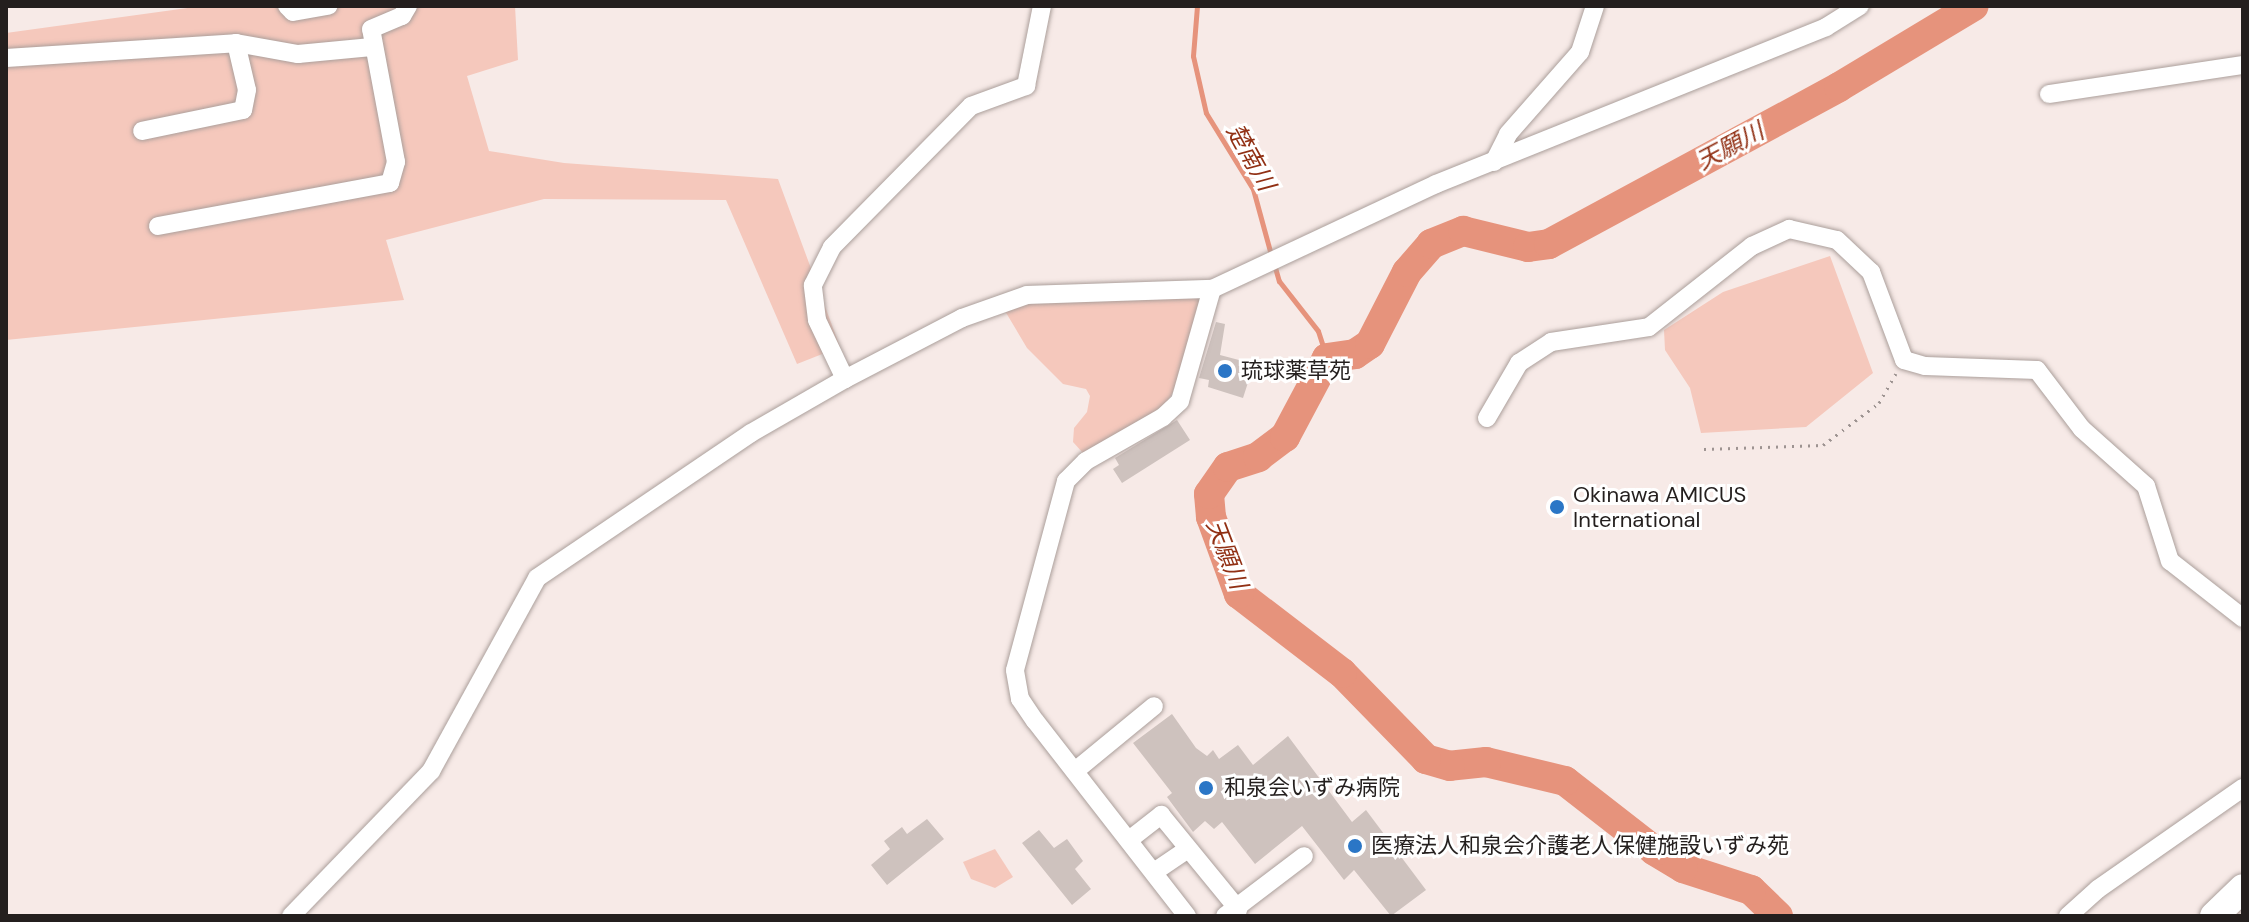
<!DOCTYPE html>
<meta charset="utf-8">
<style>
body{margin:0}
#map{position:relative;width:2249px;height:922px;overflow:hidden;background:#f7eae7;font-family:"DM Sans","Noto Sans JP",sans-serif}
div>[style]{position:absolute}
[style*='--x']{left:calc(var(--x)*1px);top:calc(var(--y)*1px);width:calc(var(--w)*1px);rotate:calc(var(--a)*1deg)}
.green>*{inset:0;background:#f5c8bc}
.stream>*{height:5px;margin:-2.5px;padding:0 2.5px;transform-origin:2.5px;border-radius:2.5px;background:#e6937c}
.river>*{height:30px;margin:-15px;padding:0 15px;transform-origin:15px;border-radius:15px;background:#e6937c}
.building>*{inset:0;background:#cec2be}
.path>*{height:3px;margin-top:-1.5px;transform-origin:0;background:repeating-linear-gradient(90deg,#9d9391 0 2px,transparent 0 8px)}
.roads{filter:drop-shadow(0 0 2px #ab9f9b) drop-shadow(0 0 2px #ab9f9b)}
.minor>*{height:18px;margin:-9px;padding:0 9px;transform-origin:9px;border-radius:9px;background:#fff}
.highway>*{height:28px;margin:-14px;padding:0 14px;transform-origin:14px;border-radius:14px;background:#fff}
.dots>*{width:22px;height:22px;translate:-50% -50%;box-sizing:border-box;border:4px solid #fff;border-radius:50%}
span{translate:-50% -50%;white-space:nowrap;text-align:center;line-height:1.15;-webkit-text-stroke:6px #fff;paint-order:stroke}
.poi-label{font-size:22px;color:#241f1e}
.left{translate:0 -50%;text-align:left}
.water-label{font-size:24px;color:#913014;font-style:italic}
.frame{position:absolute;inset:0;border:8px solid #241f1e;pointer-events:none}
</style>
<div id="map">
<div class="green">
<i style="clip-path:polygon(202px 6px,515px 6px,518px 60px,467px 76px,489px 151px,564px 163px,778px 179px,840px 347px,797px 364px,726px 200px,544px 199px,386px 240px,404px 300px,6px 340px,6px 33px)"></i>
<i style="clip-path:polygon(1830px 256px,1873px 373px,1806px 427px,1701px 433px,1690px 388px,1665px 350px,1664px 330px,1723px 292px)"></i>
<i style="clip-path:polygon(1194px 292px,1203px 299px,1179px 381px,1166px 404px,1156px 414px,1083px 453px,1073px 442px,1074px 428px,1087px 412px,1090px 396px,1086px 389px,1063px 384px,1027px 348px,1005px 311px,1029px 302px)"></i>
<i style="clip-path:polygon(995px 849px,1013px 877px,995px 888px,971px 879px,963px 862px)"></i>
</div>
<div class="stream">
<i style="--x:1197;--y:6;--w:50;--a:94.6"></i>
<i style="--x:1193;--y:56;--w:58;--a:77.2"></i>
<i style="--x:1206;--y:113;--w:89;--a:58.3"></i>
<i style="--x:1253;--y:189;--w:68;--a:74.7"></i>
<i style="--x:1274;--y:264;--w:18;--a:74"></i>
<i style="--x:1279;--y:281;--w:63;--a:52"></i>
<i style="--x:1318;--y:331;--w:28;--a:72"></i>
</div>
<div class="river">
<i style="--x:1778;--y:916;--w:37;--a:-136"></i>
<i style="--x:1751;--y:890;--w:71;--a:-162.1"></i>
<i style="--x:1683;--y:868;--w:33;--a:-149"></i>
<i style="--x:1655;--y:851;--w:114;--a:-142.1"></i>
<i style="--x:1565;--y:781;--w:81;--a:-166.5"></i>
<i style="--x:1486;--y:762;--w:36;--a:174"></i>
<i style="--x:1450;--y:766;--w:25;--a:-164"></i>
<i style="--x:1426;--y:759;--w:120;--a:-134.3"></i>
<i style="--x:1342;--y:673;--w:130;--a:-142.5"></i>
<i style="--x:1239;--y:594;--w:82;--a:-110"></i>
<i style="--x:1211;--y:517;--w:23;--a:-95"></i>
<i style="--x:1209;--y:494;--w:33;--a:-55"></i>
<i style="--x:1228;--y:467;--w:32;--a:-18"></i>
<i style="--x:1258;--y:457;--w:34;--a:-37"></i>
<i style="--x:1285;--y:437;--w:89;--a:-62"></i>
<i style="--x:1327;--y:358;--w:28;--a:-8"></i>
<i style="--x:1355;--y:354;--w:18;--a:-34"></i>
<i style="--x:1370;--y:344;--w:81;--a:-62.8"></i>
<i style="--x:1407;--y:272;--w:37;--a:-49"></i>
<i style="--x:1431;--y:244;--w:35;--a:-22"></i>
<i style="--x:1463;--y:231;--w:67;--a:13.8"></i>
<i style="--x:1528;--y:247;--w:21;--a:-8"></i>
<i style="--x:1549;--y:244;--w:330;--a:-28.4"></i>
<i style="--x:1839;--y:87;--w:157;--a:-31"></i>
</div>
<div class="building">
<i style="clip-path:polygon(1216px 322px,1225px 324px,1220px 355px,1254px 364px,1243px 398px,1208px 387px,1209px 380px,1199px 378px)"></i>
<i style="clip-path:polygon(1177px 420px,1190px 440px,1122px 483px,1113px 469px,1119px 465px,1115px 458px)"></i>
<i style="clip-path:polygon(1172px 714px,1196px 748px,1207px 756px,1213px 750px,1219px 759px,1238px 745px,1253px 765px,1288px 736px,1352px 822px,1366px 810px,1426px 890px,1391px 916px,1354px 870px,1344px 880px,1302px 826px,1255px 864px,1222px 822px,1214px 829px,1205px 821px,1193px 832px,1167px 797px,1172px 793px,1133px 743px)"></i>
<i style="clip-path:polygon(927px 819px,944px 839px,887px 885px,871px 865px,890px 849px,884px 841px,902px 827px,907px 834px)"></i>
<i style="clip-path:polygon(1039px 830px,1054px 848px,1067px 839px,1083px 861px,1075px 869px,1091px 889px,1072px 905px,1022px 843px)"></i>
</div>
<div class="path">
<i style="--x:1704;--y:449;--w:119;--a:-1.9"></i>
<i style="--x:1823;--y:445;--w:70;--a:-36.9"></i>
<i style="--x:1879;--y:403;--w:34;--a:-60"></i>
</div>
<div class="roads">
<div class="minor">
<i style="--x:287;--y:6;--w:8;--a:45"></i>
<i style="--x:293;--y:12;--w:36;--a:-10"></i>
<i style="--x:236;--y:43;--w:63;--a:10.1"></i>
<i style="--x:298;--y:54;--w:74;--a:-5.4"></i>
<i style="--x:6;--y:58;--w:230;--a:-3.7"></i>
<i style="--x:236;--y:43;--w:48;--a:76.8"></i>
<i style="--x:247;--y:90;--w:20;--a:101"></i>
<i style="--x:243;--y:110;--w:103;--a:168.3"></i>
<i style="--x:2049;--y:94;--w:196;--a:-8.5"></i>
<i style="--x:1494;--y:162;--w:31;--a:-63"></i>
<i style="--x:1508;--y:134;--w:109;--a:-48.7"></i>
<i style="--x:1580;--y:52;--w:48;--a:-71.9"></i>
<i style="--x:158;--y:226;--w:236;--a:-10.5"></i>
<i style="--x:390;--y:183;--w:22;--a:-74"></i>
<i style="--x:396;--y:162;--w:135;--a:-100.6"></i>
<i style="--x:371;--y:29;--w:34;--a:-23"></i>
<i style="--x:402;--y:16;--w:12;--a:-59"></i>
<i style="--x:845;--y:379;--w:65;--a:-115.4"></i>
<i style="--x:817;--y:320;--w:35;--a:-97"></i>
<i style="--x:813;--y:285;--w:42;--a:-63.4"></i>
<i style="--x:832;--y:247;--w:198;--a:-45.4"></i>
<i style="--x:971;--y:106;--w:59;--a:-20"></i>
<i style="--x:1026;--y:86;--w:82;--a:-78.7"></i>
<i style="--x:1487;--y:418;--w:64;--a:-59.8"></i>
<i style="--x:1519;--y:363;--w:38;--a:-33"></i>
<i style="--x:1551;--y:342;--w:99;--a:-8.7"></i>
<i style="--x:1649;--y:327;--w:131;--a:-38.2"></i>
<i style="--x:1752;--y:246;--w:41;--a:-24.7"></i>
<i style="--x:1789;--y:229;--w:49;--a:12.9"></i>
<i style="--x:1837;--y:240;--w:47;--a:43.3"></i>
<i style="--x:1871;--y:272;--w:94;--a:69.4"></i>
<i style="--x:1904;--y:360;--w:22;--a:16"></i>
<i style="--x:1925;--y:366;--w:112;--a:2"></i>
<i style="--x:2037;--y:370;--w:74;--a:52.7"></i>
<i style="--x:2082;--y:429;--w:86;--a:41.7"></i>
<i style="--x:2146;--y:486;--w:79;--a:72.3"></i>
<i style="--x:2170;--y:561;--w:93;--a:38"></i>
<i style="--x:1075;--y:771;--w:102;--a:-39.4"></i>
<i style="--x:1129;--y:840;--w:41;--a:-38"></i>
<i style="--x:1161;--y:815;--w:122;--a:50.7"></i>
<i style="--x:1154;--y:872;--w:41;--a:-34.1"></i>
<i style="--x:291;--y:916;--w:202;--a:-46"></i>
<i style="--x:431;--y:771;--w:220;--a:-61.2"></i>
<i style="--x:537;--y:578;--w:258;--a:-34.1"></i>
<i style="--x:751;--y:433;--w:108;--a:-29.9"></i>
<i style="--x:845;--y:379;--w:132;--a:-27.5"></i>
<i style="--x:962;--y:318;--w:69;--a:-19.5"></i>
<i style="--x:1027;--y:295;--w:185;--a:-1.9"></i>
<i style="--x:1212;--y:289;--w:247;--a:-25.1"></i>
<i style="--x:1436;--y:184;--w:420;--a:-21.9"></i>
<i style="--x:1826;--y:27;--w:40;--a:-32"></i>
<i style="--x:1187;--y:916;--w:247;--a:-127.9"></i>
<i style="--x:1035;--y:721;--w:27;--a:-124"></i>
<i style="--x:1020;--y:699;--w:29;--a:-100"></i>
<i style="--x:1015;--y:670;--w:196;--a:-74.9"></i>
<i style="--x:1066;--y:481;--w:28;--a:-45"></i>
<i style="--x:1086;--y:461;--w:89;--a:-29.7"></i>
<i style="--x:1163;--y:417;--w:23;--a:-43"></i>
<i style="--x:1180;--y:401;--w:116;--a:-74.1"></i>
<i style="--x:1225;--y:916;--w:99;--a:-37.2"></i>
<i style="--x:2068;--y:916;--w:40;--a:-42"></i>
<i style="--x:2098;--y:889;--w:177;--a:-34.9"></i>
</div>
<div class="highway">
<i style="--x:2214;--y:916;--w:40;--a:-44"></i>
</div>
</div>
<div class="dots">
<i style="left:1225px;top:371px;background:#2b76c6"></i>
<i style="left:1557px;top:507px;background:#2b76c6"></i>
<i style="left:1206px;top:788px;background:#2b76c6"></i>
<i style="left:1355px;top:846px;background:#2b76c6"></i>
</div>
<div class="poi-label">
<span class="left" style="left:1241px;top:371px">琉球薬草苑</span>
<span class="left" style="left:1573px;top:507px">Okinawa AMICUS<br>International</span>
<span class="left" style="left:1224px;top:788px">和泉会いずみ病院</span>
<span class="left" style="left:1371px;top:846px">医療法人和泉会介護老人保健施設いずみ苑</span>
</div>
<div class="water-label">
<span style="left:1730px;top:146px;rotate:-28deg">天願川</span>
<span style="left:1251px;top:157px;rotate:61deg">楚南川</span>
<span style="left:1227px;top:554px;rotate:69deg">天願川</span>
</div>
<div class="frame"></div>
</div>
